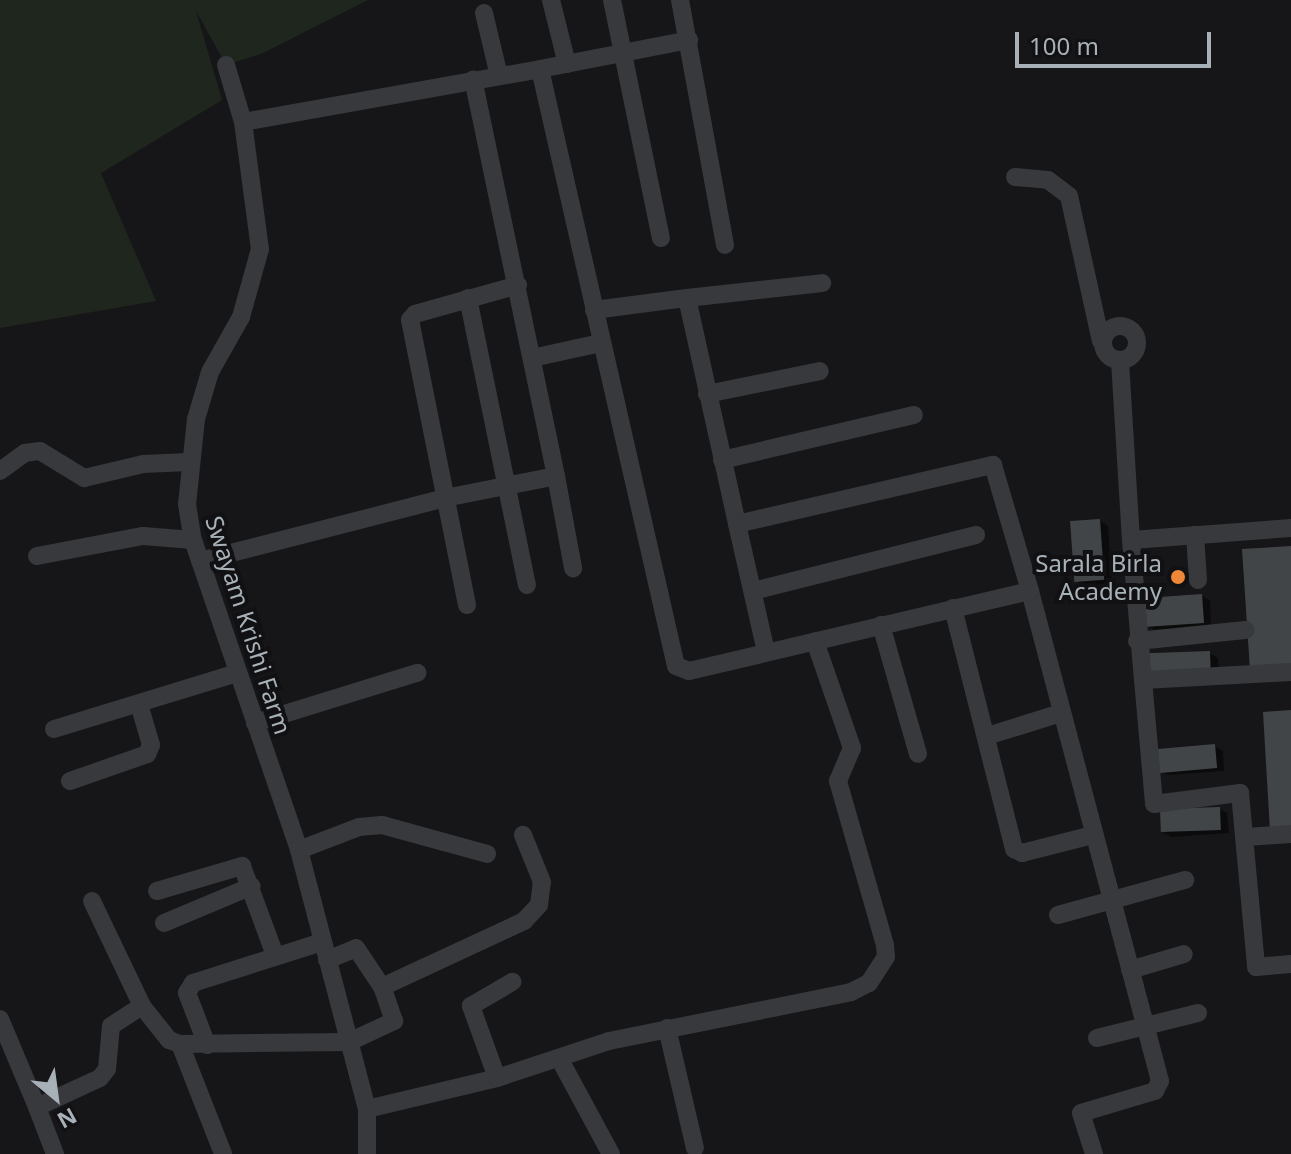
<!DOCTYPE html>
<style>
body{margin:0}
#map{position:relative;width:1291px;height:1154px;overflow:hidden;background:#161618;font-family:"Noto Sans",sans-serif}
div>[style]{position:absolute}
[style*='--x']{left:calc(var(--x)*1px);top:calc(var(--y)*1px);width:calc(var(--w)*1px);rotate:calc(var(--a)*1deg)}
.green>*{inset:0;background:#1f261e}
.shadow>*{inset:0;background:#0007}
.building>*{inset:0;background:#424548;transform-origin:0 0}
.minor>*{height:18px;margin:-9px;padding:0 9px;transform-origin:9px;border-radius:9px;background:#37393d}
.minor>.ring{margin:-9px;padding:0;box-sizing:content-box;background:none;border:18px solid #37393d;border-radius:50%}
.dots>*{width:22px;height:22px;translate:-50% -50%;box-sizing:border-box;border:4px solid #111113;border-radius:50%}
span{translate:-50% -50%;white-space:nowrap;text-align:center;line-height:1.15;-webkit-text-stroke:8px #111113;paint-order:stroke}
.poi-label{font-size:24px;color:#a8b1b8}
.right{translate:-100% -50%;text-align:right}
.street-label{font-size:24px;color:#a8b1b8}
.north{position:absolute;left:16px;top:1058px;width:80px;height:80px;-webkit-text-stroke:6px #111113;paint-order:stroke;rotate:151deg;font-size:22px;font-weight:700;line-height:32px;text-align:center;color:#a8b1b8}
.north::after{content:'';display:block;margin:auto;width:28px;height:36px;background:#a8b1b8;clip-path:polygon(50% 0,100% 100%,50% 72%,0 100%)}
.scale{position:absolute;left:1015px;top:32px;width:196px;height:36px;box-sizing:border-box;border:4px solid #a8b1b8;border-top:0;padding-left:10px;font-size:24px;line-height:28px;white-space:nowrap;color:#a8b1b8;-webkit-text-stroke:6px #111113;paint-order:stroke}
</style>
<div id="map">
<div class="green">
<i style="clip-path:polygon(0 0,368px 0,263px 53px,226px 65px,196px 11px,222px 100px,101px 173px,156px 301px,0 328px)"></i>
</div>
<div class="shadow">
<i style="clip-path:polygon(1100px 521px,1108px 526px,1112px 584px,1084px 585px,1076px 581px)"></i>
<i style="clip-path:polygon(1202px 596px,1210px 600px,1211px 626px,1154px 630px,1146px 625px)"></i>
<i style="clip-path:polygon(1209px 653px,1218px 658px,1219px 677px,1158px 682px)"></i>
<i style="clip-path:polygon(1215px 746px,1223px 751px,1224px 771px,1167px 775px,1159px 770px)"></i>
<i style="clip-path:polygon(1219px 809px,1227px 813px,1229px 833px,1172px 837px,1163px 833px)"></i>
</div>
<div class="building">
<i style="left:1100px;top:519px;width:61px;height:30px;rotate:86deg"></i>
<i style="clip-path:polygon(1291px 546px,1291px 667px,1250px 670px,1242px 549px)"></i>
<i style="left:1202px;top:594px;width:29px;height:60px;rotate:86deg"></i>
<i style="left:1210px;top:651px;width:23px;height:64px;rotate:88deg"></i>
<i style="clip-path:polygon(1291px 710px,1291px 829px,1270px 831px,1263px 712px)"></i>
<i style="left:1215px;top:744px;width:24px;height:60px;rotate:85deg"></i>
<i style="left:1220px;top:807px;width:23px;height:60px;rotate:88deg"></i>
</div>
<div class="minor">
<i style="--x:551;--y:0;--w:66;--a:76"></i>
<i style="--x:612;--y:0;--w:243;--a:78.4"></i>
<i style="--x:680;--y:0;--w:249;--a:79.6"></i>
<i style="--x:484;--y:13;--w:65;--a:76.6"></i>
<i style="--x:226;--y:65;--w:59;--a:73.4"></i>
<i style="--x:243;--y:122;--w:128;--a:82.4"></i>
<i style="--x:260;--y:249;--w:71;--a:105.6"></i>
<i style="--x:241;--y:317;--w:63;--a:119.4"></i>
<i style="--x:210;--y:372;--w:49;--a:106.6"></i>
<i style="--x:196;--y:419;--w:85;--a:96"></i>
<i style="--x:187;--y:504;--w:36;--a:81"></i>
<i style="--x:193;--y:540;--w:328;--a:71.1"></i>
<i style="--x:299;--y:850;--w:268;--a:75.3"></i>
<i style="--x:367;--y:1109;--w:45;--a:90"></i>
<i style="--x:540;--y:69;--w:152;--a:-11"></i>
<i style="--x:243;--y:122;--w:302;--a:-10.1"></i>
<i style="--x:540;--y:69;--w:612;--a:77.17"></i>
<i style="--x:676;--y:666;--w:14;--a:21"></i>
<i style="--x:689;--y:671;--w:350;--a:-13.2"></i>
<i style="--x:1030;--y:591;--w:507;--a:75.14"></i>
<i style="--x:1160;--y:1081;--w:11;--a:117"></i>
<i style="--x:1155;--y:1091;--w:77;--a:163.4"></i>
<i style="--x:1081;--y:1113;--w:43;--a:72.4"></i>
<i style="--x:1015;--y:177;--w:33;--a:5"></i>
<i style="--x:1048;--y:180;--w:26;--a:37"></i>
<i style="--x:1069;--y:196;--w:148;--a:77.6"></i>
<i style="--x:468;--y:298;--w:293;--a:78.4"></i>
<i style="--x:687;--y:298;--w:136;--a:-6.3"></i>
<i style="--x:594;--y:310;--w:94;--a:-7.4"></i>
<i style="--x:687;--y:298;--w:231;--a:77.5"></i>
<i style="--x:737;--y:524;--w:263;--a:-13"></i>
<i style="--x:993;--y:465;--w:131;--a:73.6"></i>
<i class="ring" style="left:1103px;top:326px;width:16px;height:16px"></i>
<i style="--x:532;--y:358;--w:71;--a:-12.3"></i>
<i style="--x:1120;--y:361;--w:179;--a:86.5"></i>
<i style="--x:707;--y:394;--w:115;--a:-11.5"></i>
<i style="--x:722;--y:460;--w:197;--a:-13.2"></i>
<i style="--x:0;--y:471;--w:31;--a:-36"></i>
<i style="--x:25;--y:453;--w:15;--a:-8"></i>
<i style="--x:40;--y:451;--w:52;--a:31.5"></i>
<i style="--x:84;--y:478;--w:61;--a:-13.3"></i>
<i style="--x:143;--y:464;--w:45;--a:-2.5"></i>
<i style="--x:556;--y:476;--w:94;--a:79.5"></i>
<i style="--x:737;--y:524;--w:131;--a:77.2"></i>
<i style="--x:1291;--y:528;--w:160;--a:175.7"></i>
<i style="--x:1131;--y:540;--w:141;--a:85.1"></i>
<i style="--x:1143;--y:680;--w:148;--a:-3.1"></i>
<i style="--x:1195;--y:535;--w:45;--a:86.2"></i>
<i style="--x:37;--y:556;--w:108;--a:-10.7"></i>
<i style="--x:143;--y:536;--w:50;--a:4.6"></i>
<i style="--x:200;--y:561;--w:253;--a:-14.4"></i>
<i style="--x:445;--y:498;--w:113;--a:-11.2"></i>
<i style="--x:556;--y:476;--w:405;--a:-101.8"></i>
<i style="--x:753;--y:591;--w:230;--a:-14.1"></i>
<i style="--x:467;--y:605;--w:291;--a:-101.3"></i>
<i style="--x:410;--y:320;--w:8;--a:-50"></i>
<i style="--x:415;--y:314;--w:107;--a:-15.7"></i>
<i style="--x:953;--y:608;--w:249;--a:75.8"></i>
<i style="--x:1014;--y:849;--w:9;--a:27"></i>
<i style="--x:1022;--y:853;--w:73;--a:-14.2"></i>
<i style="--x:881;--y:625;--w:134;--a:74"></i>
<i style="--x:1137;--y:641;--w:109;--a:-5.8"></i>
<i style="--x:1143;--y:680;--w:124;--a:84.9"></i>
<i style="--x:1154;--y:804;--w:87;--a:-7.3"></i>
<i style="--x:1240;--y:793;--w:175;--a:84.7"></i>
<i style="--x:1256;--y:967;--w:35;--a:-5"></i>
<i style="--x:255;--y:723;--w:170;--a:-17.2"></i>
<i style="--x:54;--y:729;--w:191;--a:-17"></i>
<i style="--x:987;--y:736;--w:77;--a:-17.3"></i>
<i style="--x:70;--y:781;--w:82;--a:-19.3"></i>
<i style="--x:147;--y:754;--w:10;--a:-66"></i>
<i style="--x:151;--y:745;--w:43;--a:-106.3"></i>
<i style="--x:1246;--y:837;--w:45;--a:-3.8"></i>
<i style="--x:299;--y:850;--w:64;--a:-21"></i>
<i style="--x:359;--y:827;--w:23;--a:-5"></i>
<i style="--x:382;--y:825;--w:109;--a:15.4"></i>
<i style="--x:157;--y:891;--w:89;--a:-16.4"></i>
<i style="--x:242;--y:866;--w:95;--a:69.7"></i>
<i style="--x:92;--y:901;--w:116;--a:64.5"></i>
<i style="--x:142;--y:1006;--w:43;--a:51.5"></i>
<i style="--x:169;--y:1040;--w:12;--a:20"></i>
<i style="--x:180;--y:1044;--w:169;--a:-0.7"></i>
<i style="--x:349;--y:1042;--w:50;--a:-25"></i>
<i style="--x:394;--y:1021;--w:36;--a:-109"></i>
<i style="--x:1058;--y:915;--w:132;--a:-15.4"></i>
<i style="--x:164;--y:923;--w:95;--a:-22.8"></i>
<i style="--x:327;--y:960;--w:31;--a:-22"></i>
<i style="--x:356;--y:948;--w:47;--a:56.3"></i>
<i style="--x:382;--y:987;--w:157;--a:-24.9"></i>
<i style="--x:524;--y:921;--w:22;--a:-47"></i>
<i style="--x:539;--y:905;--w:23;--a:-83"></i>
<i style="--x:542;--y:882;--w:51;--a:-112"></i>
<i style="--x:1130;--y:970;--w:56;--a:-16.5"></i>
<i style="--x:0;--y:1019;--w:95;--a:67.2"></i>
<i style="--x:667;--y:1028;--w:123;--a:76.9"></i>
<i style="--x:1097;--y:1038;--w:104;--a:-13.9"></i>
<i style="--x:180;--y:1044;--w:118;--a:68.6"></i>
<i style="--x:207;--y:1045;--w:56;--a:-111"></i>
<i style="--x:187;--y:993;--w:12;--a:-59"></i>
<i style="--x:193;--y:983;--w:135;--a:-17.6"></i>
<i style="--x:559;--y:1058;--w:109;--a:61.6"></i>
<i style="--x:497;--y:1078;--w:77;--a:-109.9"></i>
<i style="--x:471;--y:1006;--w:48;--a:-30.3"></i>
<i style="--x:367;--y:1109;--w:134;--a:-13.4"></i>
<i style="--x:497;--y:1078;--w:118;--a:-18.3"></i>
<i style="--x:609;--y:1041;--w:247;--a:-11.4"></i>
<i style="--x:851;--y:992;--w:20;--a:-27"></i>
<i style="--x:869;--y:983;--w:31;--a:-57"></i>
<i style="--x:886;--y:957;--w:12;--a:-95"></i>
<i style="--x:885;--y:945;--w:171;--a:-106"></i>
<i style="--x:838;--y:781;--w:36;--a:-67"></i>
<i style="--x:852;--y:748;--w:113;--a:-109.1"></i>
<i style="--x:55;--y:1154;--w:50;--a:-111"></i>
<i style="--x:37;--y:1107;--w:69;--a:-24.7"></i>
<i style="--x:100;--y:1078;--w:11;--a:-52"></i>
<i style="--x:107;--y:1069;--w:43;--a:-84.7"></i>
<i style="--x:111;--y:1026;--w:37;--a:-33"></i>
</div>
<div class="dots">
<i style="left:1178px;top:577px;background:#ee8738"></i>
</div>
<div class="poi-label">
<span class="right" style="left:1162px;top:577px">Sarala Birla<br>Academy</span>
</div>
<div class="street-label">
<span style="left:249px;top:625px;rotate:72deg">Swayam Krishi Farm</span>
</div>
<div class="north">N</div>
<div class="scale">100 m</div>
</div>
